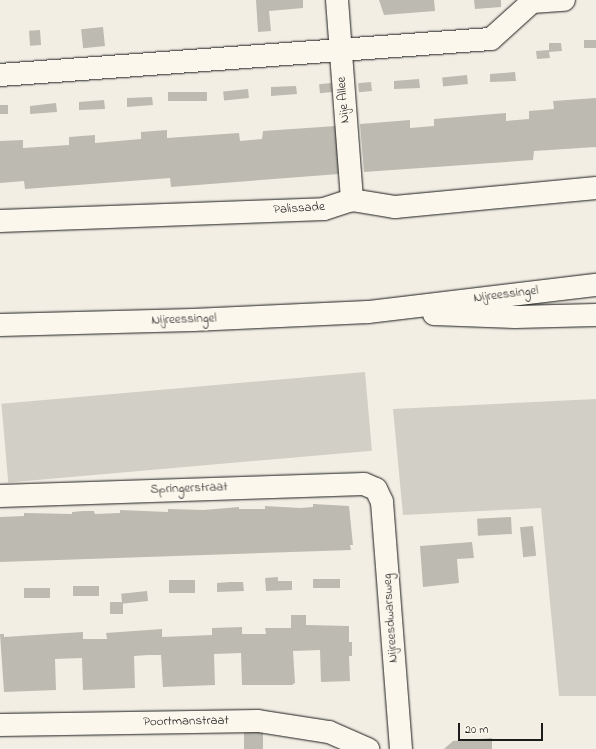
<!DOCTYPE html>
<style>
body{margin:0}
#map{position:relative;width:596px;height:749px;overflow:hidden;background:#f2eee4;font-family:"Indie Flower",sans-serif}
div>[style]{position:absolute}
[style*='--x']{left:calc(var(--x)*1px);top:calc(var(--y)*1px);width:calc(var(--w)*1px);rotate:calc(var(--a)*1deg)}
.green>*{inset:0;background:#d2cfc6;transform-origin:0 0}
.building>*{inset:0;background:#bdbab1;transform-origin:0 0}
.roads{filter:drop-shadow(0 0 1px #1c1c1c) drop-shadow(0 0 1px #1c1c1c)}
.minor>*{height:22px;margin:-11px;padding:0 11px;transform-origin:11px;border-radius:11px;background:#fbf7ec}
.major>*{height:22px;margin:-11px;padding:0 11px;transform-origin:11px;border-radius:11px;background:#fbf7ec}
span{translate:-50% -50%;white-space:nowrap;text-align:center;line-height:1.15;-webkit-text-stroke:3.5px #fbf7ec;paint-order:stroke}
.street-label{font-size:13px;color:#1c1c1c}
.scale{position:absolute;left:458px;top:723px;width:85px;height:18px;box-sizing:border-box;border:2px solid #1c1c1c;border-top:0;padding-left:5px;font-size:12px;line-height:14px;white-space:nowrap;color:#1c1c1c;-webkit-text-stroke:3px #fbf7ec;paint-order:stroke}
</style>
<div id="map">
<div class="green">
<i style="left:365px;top:372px;width:79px;height:365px;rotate:85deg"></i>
<i style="clip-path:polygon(596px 399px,596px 696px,559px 696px,541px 508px,403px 515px,393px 409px)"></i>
</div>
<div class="building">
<i style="clip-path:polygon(256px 0,303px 0,303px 8px,269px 11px,271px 31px,258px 32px)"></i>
<i style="clip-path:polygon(379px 0,434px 0,435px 11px,384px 15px)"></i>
<i style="clip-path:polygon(474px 0,501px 0,501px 7px,475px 9px)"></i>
<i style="left:103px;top:27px;width:19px;height:22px;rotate:84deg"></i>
<i style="left:40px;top:30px;width:15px;height:11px;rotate:86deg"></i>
<i style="left:596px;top:40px;width:8px;height:12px;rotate:90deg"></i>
<i style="clip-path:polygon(549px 43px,561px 43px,562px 51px,549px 52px,550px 58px,537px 59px,536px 51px,549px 50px)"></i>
<i style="clip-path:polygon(515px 72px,516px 81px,490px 82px,490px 74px)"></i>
<i style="left:467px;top:75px;width:9px;height:25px;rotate:84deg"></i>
<i style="clip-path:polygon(419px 79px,420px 88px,394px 89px,394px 81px)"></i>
<i style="left:371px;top:82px;width:9px;height:13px;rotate:84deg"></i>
<i style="left:331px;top:83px;width:9px;height:12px;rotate:84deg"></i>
<i style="clip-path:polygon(296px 86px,297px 94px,271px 96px,271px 87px)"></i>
<i style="left:248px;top:89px;width:9px;height:25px;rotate:84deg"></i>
<i style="left:207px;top:92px;width:9px;height:39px;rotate:90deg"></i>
<i style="clip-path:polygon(152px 97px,153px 105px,127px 107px,127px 98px)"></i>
<i style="clip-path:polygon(596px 98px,596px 147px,534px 151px,533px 160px,364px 172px,360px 124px,410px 120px,410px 128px,434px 126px,434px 119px,506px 113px,506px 121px,529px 119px,529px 111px,554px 109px,553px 101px)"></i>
<i style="clip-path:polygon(104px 100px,105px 109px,79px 110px,79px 102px)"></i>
<i style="clip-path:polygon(56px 103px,57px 112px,30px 114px,30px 106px)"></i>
<i style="left:8px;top:105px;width:9px;height:8px;rotate:90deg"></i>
<i style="clip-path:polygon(336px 126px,339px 174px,171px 187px,170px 178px,25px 189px,24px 181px,0 183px,0 141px,23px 140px,23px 148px,69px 145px,69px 137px,95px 135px,95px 143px,141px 139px,141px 132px,167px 130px,167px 138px,239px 133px,240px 141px,262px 139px,263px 131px)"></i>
<i style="clip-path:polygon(313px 504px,349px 506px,353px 545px,350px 545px,351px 550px,0 562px,0 517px,24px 516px,24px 513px,72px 514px,72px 512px,83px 511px,94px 511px,95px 514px,120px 513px,120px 510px,168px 512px,168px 509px,204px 510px,239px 507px,239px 509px,265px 509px,265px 506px,300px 508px,313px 507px)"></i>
<i style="left:511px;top:517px;width:17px;height:34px;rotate:87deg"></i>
<i style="left:533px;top:526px;width:30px;height:13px;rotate:84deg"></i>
<i style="clip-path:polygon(472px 542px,474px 558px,457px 559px,459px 583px,423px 587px,420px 546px)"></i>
<i style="clip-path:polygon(278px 577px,278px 581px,292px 581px,292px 590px,266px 591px,265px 578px)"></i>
<i style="left:340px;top:579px;width:9px;height:27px;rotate:90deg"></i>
<i style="left:195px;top:580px;width:13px;height:26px;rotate:90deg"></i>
<i style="clip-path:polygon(230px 582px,243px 582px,244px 591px,217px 592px,217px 583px)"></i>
<i style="left:99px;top:586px;width:10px;height:26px;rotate:90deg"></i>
<i style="left:50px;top:588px;width:10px;height:26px;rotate:90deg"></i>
<i style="left:147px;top:591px;width:10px;height:26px;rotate:84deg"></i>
<i style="left:110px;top:602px;width:13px;height:12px"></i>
<i style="clip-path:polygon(291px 615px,306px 615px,306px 625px,349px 626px,349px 642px,352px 642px,352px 656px,349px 656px,350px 681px,321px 682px,320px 650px,293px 651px,295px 683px,292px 685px,242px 685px,241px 653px,214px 654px,215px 685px,163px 687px,161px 655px,148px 655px,134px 656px,135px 688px,83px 690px,82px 658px,55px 659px,56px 690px,4px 692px,0 634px,4px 634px,4px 637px,83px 632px,83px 639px,107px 639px,106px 633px,162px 629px,162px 637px,212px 635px,212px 628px,242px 627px,242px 634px,266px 634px,265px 628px,291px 628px)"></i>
<i style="left:244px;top:729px;width:19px;height:20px"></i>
<i style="clip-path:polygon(492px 738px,492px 749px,444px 749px,453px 741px)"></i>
</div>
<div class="roads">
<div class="minor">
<i style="--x:337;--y:0;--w:201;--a:85.7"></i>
<i style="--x:0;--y:75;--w:492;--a:-4.2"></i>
<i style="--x:491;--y:39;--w:55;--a:-42.1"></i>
<i style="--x:532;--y:2;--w:32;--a:-4"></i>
<i style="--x:0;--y:221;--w:324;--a:-2.1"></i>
<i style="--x:324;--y:209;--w:29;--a:-18"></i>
<i style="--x:352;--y:200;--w:44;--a:9.2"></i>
<i style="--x:395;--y:207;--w:202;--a:-5.4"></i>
<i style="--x:0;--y:496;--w:364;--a:-1.9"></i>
<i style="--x:364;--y:484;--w:13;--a:23"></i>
<i style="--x:376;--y:489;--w:14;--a:65"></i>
<i style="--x:382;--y:502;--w:248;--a:85.6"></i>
<i style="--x:0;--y:725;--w:258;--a:-0.9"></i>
<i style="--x:258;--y:721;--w:72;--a:8.8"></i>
<i style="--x:329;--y:732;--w:43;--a:23.6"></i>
</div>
<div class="major">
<i style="--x:434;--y:314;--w:81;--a:2.1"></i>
<i style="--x:515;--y:317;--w:81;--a:-1.4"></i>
<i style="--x:0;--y:325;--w:193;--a:-1.5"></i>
<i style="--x:193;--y:320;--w:175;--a:-2.6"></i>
<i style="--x:368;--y:312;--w:230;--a:-6.8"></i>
</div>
</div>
<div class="street-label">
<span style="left:344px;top:100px;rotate:-95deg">Nije Allee</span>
<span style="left:299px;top:209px;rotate:-4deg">Palissade</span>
<span style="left:506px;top:295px;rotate:-7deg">Nijreessingel</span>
<span style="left:184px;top:320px;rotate:-2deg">Nijreessingel</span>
<span style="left:189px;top:489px;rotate:-2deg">Springerstraat</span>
<span style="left:391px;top:618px;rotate:-94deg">Nijreesdwarsweg</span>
<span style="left:186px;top:722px;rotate:-1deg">Poortmanstraat</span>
</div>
<div class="scale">20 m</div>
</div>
